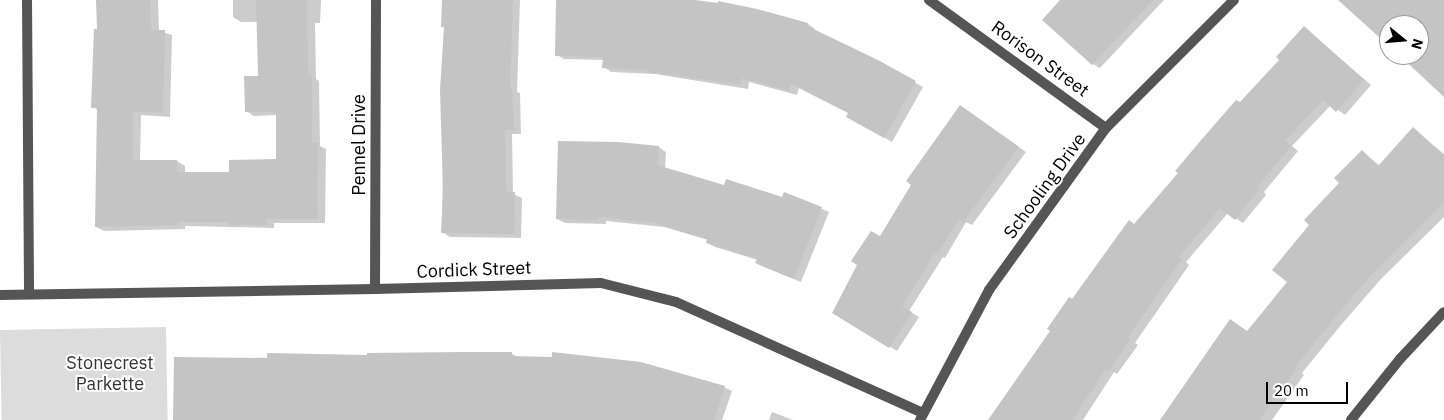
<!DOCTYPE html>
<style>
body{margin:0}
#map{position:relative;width:1444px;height:420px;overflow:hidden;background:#fff;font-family:"IBM Plex Sans",sans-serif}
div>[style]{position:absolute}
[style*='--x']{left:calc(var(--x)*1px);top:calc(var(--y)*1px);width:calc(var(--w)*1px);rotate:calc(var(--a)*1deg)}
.green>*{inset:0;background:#dcdcdc;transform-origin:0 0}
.shadow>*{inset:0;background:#0003}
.building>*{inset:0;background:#c4c4c4}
.minor>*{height:10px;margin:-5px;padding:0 5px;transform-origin:5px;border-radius:5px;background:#555}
.tertiary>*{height:10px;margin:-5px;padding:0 5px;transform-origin:5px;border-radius:5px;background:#555}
span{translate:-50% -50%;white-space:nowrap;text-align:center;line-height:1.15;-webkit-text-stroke:4px #fff;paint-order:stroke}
.street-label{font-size:18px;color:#000}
.park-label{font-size:18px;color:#333}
.north{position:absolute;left:1379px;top:15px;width:50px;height:50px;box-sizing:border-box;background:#fff;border:1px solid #999;border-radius:50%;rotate:107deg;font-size:14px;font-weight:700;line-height:20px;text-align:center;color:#000}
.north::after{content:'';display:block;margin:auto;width:18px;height:22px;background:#000;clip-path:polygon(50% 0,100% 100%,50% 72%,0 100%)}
.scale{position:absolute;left:1266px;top:382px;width:82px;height:22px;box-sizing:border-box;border:2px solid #000;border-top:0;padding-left:6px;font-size:15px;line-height:18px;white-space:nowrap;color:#000;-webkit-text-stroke:4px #fff;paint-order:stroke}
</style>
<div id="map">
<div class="green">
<i style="left:166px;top:327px;width:93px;height:166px;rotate:89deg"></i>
</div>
<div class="shadow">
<i style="clip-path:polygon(97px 0,158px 0,159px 31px,172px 35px,170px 117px,141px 115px,140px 162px,177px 161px,185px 166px,185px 174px,230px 173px,277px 160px,277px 115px,254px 116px,246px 111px,259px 77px,258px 22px,241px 22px,233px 17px,233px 0,321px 0,320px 23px,315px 23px,316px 79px,319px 81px,320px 146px,326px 149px,325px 223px,274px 223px,274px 228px,185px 226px,185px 229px,104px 231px,96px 227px,98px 110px,93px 107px,98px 30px)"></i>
<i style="clip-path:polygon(443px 0,520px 0,517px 92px,520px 93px,521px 134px,512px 134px,513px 194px,522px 198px,521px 238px,450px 237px,442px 232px,445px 28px,442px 26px)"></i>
<i style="clip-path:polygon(558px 0,684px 0,808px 24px,815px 29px,814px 31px,877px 61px,923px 87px,892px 142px,848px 117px,850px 113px,799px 87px,797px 95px,749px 82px,748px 89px,655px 74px,611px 72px,604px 67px,604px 60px,564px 59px,557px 55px)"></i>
<i style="clip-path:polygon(1063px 0,1164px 0,1100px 68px,1093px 64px)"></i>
<i style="clip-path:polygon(1304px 27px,1371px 85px,1345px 115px,1331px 105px,1292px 146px,1298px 151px,1264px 192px,1266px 195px,1243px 223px,1228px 213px,1186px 262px,1189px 265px,1135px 343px,1138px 345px,1117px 374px,1114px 372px,1083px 420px,1005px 420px,1073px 301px,1135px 225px,1281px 60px)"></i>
<i style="clip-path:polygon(968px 111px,1026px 152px,972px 225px,966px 222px,945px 258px,943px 257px,909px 311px,919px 317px,897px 351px,834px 312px,880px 238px)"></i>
<i style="clip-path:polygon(1413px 129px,1444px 154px,1444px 217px,1381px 279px,1341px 325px,1302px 373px,1304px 375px,1272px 420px,1161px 420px,1231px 321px,1248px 332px,1289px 282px,1311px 225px,1362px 151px,1380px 166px)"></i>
<i style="clip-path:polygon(659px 147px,666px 152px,665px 169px,725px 187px,783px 198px,785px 193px,829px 212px,801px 282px,764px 267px,757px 263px,758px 260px,715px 247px,708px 243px,708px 240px,664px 227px,606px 221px,606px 224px,565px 223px,557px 219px)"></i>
<i style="clip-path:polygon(512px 354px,518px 357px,724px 387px,732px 391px,722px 420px,174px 420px,268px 359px)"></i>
<i style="clip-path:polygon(772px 412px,793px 420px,769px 420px)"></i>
</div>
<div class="building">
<i style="clip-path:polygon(96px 0,150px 0,151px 30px,165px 30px,163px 113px,133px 111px,133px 160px,177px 160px,177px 172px,229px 172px,229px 160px,276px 159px,276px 112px,245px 112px,244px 76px,258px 76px,256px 0,307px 0,308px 75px,312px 75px,312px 143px,318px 143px,317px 219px,267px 219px,267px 225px,229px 225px,229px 222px,178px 222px,178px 225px,95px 227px,97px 108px,91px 108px,94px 29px,97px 29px)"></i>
<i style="clip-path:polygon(442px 0,513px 0,510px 88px,512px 88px,514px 130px,505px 130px,506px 192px,515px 192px,514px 234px,441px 233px,443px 191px,440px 90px,444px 27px,441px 27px)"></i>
<i style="clip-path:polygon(556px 0,695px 0,718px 3px,718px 1px,757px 9px,808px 23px,807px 26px,878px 60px,916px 81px,884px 138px,846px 117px,848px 113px,791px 84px,789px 91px,742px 78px,740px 85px,649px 72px,650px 70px,602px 68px,603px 57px,555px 56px)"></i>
<i style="clip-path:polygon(1060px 0,1153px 0,1092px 65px,1042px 20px)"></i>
<i style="clip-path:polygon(1338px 0,1444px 0,1444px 97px,1399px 55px,1419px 55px,1419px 25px,1389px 25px,1389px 46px)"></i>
<i style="clip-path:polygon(1304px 26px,1364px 80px,1336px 112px,1323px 100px,1285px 141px,1291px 146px,1257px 187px,1259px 189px,1235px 220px,1220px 208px,1179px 257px,1182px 259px,1128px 337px,1130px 339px,1109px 371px,1106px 369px,1072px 420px,988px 420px,1050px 331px,1047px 329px,1069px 297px,1072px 299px,1129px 220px,1134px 224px,1178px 173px,1175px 171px,1202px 139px,1236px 100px,1240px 102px,1279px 60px,1276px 57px)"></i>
<i style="clip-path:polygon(960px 105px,1019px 147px,963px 222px,959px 219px,937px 255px,935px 253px,902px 306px,912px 312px,889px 348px,832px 313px,857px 265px,851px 261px,871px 231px,880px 236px,911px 185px,906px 181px)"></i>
<i style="clip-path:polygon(1413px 127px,1444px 155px,1444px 202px,1372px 274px,1333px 320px,1294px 368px,1296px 369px,1259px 420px,1160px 420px,1230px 319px,1247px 331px,1287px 282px,1272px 270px,1309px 225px,1304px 220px,1339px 183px,1334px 178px,1362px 150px,1378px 166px)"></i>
<i style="clip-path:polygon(558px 141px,618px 142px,659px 146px,657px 165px,724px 185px,726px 179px,782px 197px,784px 192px,822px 207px,794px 279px,755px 263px,757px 259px,706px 243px,707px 239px,655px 223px,598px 217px,598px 220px,556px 219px)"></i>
<i style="clip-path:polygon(463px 352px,512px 352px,512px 356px,552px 357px,552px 352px,641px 362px,725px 386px,714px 420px,173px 420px,174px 357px,267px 358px,267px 353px,367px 355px,367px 353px)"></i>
</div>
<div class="minor">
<i style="--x:27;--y:0;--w:294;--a:89.6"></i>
<i style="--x:929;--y:0;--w:218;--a:35.9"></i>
<i style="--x:375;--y:289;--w:289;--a:-89.8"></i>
<i style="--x:0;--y:295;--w:375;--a:-0.9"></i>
<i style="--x:375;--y:289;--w:226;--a:-1.5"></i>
<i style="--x:601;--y:283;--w:77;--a:14.2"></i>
<i style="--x:676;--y:302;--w:271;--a:24.2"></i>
<i style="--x:920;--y:420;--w:147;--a:-62"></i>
<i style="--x:989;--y:290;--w:200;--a:-54.2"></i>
<i style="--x:1106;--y:128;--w:181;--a:-45"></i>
</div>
<div class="tertiary">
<i style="--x:1351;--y:420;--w:78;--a:-51.2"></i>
<i style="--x:1400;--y:359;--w:64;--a:-46.9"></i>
</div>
<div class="street-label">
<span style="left:1040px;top:59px;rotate:36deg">Rorison Street</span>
<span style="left:359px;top:145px;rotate:-90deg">Pennel Drive</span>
<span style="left:1045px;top:186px;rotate:-54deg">Schooling Drive</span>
<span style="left:474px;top:270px;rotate:-2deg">Cordick Street</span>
</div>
<div class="park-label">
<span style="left:110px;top:374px">Stonecrest<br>Parkette</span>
</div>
<div class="north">N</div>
<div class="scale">20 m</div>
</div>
